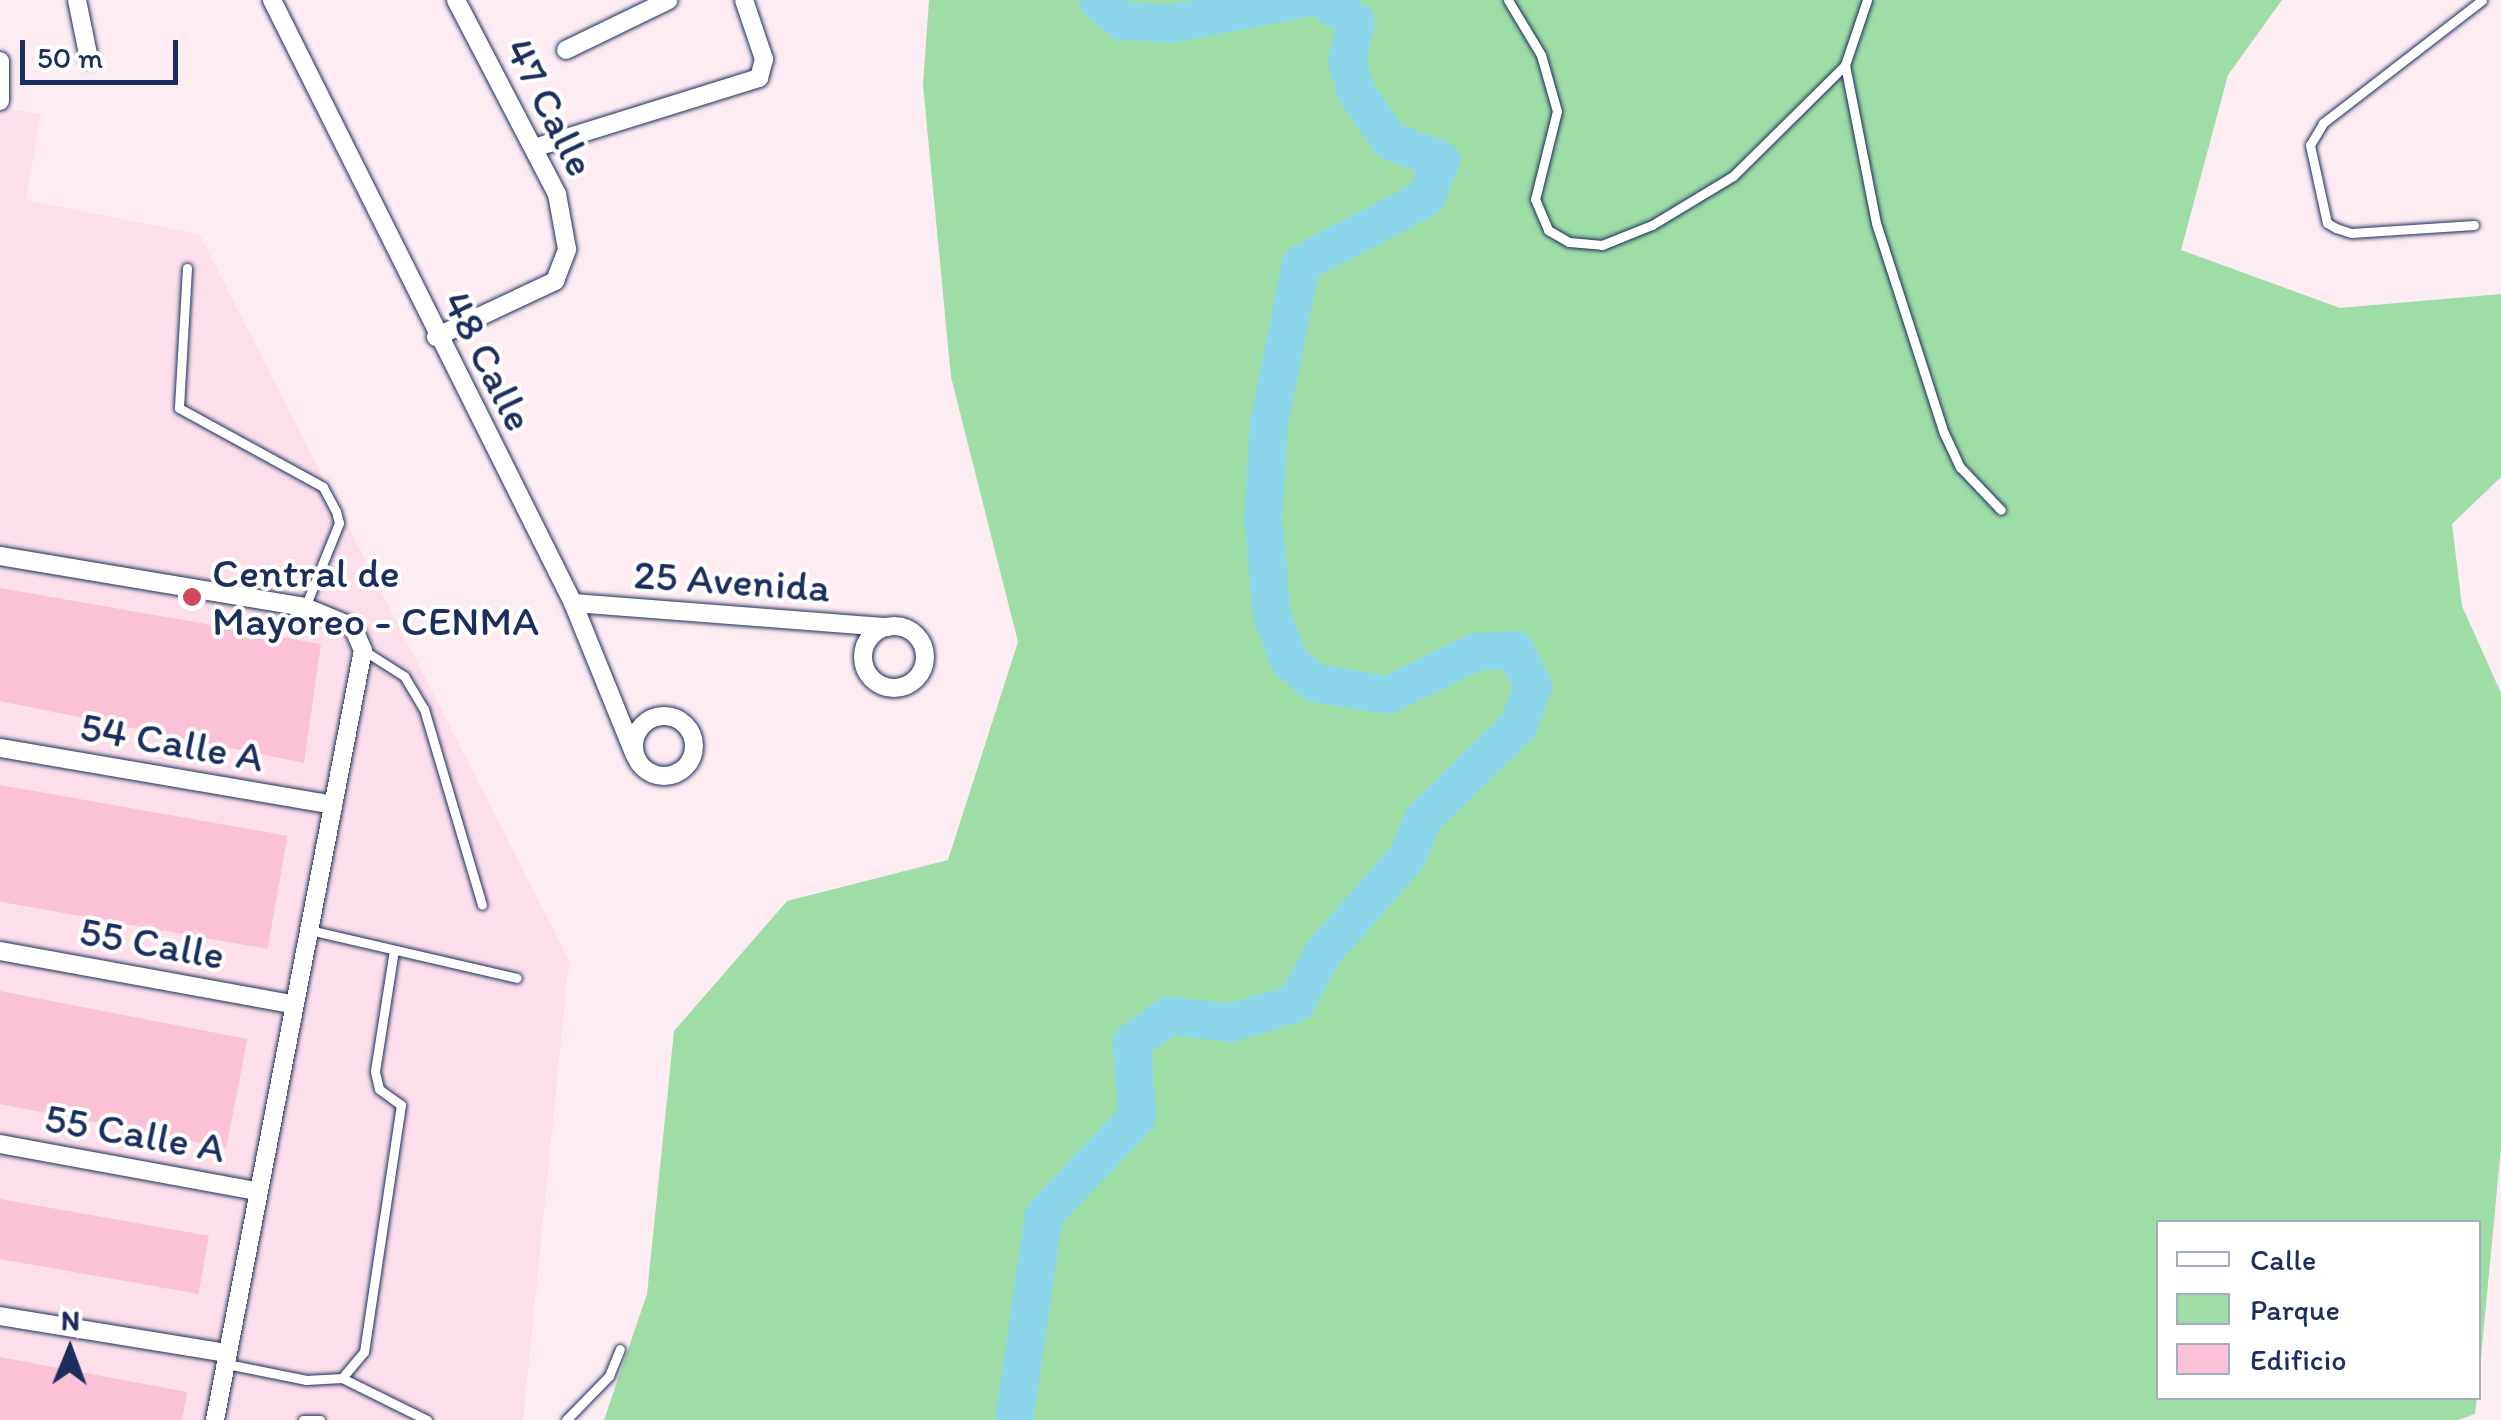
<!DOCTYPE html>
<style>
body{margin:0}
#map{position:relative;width:2501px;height:1420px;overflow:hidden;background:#feecf3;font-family:Itim,sans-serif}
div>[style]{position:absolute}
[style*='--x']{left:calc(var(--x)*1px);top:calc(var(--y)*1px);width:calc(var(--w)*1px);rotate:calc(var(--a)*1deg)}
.built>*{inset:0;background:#fddfeb}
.green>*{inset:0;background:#9edda6}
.river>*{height:38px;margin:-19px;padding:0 19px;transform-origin:19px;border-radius:19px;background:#8bd6eb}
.building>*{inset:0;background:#fac1d7;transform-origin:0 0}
.roads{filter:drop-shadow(0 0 2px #1b2f5e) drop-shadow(0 0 2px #1b2f5e)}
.lane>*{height:9px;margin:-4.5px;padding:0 4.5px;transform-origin:4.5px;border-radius:4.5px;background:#fff}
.street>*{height:18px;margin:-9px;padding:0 9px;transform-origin:9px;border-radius:9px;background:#fff}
.street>.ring{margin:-9px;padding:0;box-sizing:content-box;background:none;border:18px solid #fff;border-radius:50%}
.dots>*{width:28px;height:28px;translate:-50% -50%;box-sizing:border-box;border:5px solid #fff;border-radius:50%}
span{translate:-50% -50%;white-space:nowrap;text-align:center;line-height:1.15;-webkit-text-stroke:8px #fff;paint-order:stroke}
.street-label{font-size:42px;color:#1b2f5e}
.poi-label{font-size:42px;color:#1b2f5e}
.left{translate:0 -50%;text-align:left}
.legend{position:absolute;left:2156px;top:1220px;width:325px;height:180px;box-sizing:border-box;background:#fff;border:2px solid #a4acbf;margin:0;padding:12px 18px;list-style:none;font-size:30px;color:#1b2f5e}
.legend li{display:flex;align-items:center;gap:20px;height:50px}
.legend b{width:50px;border:2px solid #a4acbf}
.north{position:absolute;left:20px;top:1300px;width:100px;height:100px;-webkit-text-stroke:8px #fff;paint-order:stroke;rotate:1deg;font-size:28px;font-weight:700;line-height:40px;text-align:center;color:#1b2f5e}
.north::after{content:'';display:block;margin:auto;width:35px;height:45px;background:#1b2f5e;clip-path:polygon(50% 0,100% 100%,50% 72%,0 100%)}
.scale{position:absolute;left:20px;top:40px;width:158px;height:45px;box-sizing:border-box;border:5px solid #1b2f5e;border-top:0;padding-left:12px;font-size:30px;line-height:35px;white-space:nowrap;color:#1b2f5e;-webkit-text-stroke:8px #fff;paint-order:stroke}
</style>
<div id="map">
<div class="built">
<i style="clip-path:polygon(0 107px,41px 114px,26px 200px,199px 234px,569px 960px,523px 1420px,0 1420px)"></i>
</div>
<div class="green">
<i style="clip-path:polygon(929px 0,2282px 0,2228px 75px,2181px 250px,2340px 308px,2501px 294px,2501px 477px,2452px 524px,2462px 606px,2501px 693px,2501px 1148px,2479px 1378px,2478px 1222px,2158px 1222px,2158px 1398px,2477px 1398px,2475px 1414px,2458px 1420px,604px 1420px,647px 1294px,674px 1031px,787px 901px,948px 860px,1018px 642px,951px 377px,923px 85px)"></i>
</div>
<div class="river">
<i style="--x:1098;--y:0;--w:32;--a:41"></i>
<i style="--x:1122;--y:21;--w:47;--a:3.7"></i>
<i style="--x:1169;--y:24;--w:131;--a:-10.5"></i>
<i style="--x:1014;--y:1420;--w:207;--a:-81.7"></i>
<i style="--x:1044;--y:1215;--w:135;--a:-46.5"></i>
<i style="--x:1137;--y:1117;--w:75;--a:-93.8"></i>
<i style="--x:1132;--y:1042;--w:45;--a:-35.1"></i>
<i style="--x:1169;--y:1016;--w:62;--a:6.4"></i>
<i style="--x:1231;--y:1023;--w:68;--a:-17.1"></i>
<i style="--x:1296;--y:1003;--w:57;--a:-61.6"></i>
<i style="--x:1323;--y:953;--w:128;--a:-48.8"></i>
<i style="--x:1407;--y:857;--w:41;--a:-67.2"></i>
<i style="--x:1423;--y:819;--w:133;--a:-44.4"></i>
<i style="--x:1518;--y:726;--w:43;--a:-69.4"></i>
<i style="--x:1533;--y:686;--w:40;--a:-116.6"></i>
<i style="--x:1515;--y:650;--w:39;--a:177"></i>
<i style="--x:1476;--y:652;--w:98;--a:154"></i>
<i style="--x:1388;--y:695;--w:74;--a:-170.7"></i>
<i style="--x:1315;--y:683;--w:34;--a:-140"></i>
<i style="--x:1289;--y:661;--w:48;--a:-110.7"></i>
<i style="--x:1272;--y:616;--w:97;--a:-95.3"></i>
<i style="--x:1263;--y:519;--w:95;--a:-86.4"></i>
<i style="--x:1269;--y:424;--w:163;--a:-78.7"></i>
<i style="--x:1301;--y:264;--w:141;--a:-27.8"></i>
<i style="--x:1426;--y:198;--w:41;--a:-68.5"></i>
<i style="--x:1441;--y:160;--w:54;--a:-159.6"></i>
<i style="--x:1390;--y:141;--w:60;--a:-124.8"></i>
<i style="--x:1356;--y:92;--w:32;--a:-106"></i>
<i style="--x:1347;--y:61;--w:40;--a:-77"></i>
<i style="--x:1356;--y:22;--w:40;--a:-147.1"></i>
</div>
<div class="building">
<i style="clip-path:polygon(0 588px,321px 644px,304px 763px,0 701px)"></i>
<i style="left:0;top:785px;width:292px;height:115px;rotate:10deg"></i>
<i style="left:0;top:991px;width:252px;height:111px;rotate:11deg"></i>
<i style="left:0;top:1199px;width:212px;height:59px;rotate:10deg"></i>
<i style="clip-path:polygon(0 1357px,187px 1392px,182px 1420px,0 1420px)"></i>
</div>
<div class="roads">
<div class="lane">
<i style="--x:1508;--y:0;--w:64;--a:59"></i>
<i style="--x:1541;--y:55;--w:58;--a:74.1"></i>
<i style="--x:1557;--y:111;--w:91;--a:104"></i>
<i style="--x:1535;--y:199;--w:34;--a:67"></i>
<i style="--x:1548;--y:230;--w:24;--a:30"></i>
<i style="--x:1569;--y:242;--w:33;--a:5"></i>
<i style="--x:1602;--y:245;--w:54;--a:-21.8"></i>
<i style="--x:1652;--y:225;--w:95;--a:-31.2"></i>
<i style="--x:1733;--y:176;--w:158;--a:-44.7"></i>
<i style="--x:1867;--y:0;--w:69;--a:108.7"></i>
<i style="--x:1845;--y:65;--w:161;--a:78.9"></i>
<i style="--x:1876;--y:223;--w:221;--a:72.1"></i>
<i style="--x:1944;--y:433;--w:38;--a:65"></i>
<i style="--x:1960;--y:467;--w:59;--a:46.4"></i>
<i style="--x:2474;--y:225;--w:123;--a:176.3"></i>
<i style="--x:2351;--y:233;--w:16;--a:-162"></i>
<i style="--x:2336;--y:228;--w:10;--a:-151"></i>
<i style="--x:2327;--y:223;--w:80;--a:-102.3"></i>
<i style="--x:2310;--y:145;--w:26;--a:-59"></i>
<i style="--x:2323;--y:123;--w:201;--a:-37.7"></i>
<i style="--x:187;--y:268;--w:140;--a:93.3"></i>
<i style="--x:179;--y:408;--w:164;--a:28.7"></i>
<i style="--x:323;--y:487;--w:27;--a:62"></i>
<i style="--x:336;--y:511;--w:12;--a:76"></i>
<i style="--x:339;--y:523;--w:91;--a:112"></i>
<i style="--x:363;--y:650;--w:49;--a:32.4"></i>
<i style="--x:404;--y:676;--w:39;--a:59"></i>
<i style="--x:424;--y:709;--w:204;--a:73.5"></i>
<i style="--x:309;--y:930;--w:213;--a:13"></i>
<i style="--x:227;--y:1364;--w:81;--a:11.4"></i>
<i style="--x:306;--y:1380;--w:36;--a:-3"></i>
<i style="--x:342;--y:1378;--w:34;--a:-50"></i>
<i style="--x:364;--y:1352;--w:250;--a:-81.5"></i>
<i style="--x:401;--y:1105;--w:27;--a:-144"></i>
<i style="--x:379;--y:1089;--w:18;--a:-103"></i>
<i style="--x:375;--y:1071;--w:122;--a:-81.1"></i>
<i style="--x:342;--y:1378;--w:95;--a:26.3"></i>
<i style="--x:303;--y:1420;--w:17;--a:0"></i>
<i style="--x:566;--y:1420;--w:62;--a:-45.7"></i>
<i style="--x:609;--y:1376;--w:29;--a:-68"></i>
</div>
<div class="street">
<i style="--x:77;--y:0;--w:60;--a:78.5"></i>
<i style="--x:272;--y:0;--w:674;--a:63.47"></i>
<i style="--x:573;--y:603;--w:165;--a:67.9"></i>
<i style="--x:566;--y:50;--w:114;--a:-25.9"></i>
<i style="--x:0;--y:61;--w:40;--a:90"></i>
<i style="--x:534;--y:148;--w:236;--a:-17.3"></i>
<i style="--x:759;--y:78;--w:20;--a:-75"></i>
<i style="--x:764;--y:59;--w:62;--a:-108.7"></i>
<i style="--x:436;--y:337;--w:132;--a:-25.2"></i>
<i style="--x:555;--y:281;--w:34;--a:-69"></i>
<i style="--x:567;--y:249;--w:56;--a:-100.3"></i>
<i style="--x:557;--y:194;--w:219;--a:-117.5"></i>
<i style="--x:0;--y:556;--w:309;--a:9.5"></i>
<i style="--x:305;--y:607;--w:52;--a:22.6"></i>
<i style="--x:353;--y:627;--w:25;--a:67"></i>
<i style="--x:363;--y:650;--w:784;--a:100.88"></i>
<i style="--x:573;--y:603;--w:315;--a:4.4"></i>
<i class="ring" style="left:863px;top:626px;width:44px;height:44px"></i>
<i class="ring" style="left:634px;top:716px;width:42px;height:42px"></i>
<i style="--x:0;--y:748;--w:338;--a:9.7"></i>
<i style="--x:0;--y:951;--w:296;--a:10.3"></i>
<i style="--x:0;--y:1144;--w:261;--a:10.4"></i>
<i style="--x:0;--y:1316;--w:229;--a:9.3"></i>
</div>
</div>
<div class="dots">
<i style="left:192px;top:597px;background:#d1495b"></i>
</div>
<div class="street-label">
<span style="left:550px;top:107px;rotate:63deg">47 Calle</span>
<span style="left:488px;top:361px;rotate:63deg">48 Calle</span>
<span style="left:732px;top:581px;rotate:4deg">25 Avenida</span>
<span style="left:172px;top:742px;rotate:10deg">54 Calle A</span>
<span style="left:152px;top:943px;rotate:10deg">55 Calle</span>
<span style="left:135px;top:1133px;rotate:10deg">55 Calle A</span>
</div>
<div class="poi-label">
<span class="left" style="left:212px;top:597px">Central de<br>Mayoreo - CENMA</span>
</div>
<ul class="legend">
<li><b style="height:12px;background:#fff"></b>Calle</li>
<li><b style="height:28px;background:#9edda6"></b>Parque</li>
<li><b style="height:28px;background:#fac1d7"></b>Edificio</li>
</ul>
<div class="north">N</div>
<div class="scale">50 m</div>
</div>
